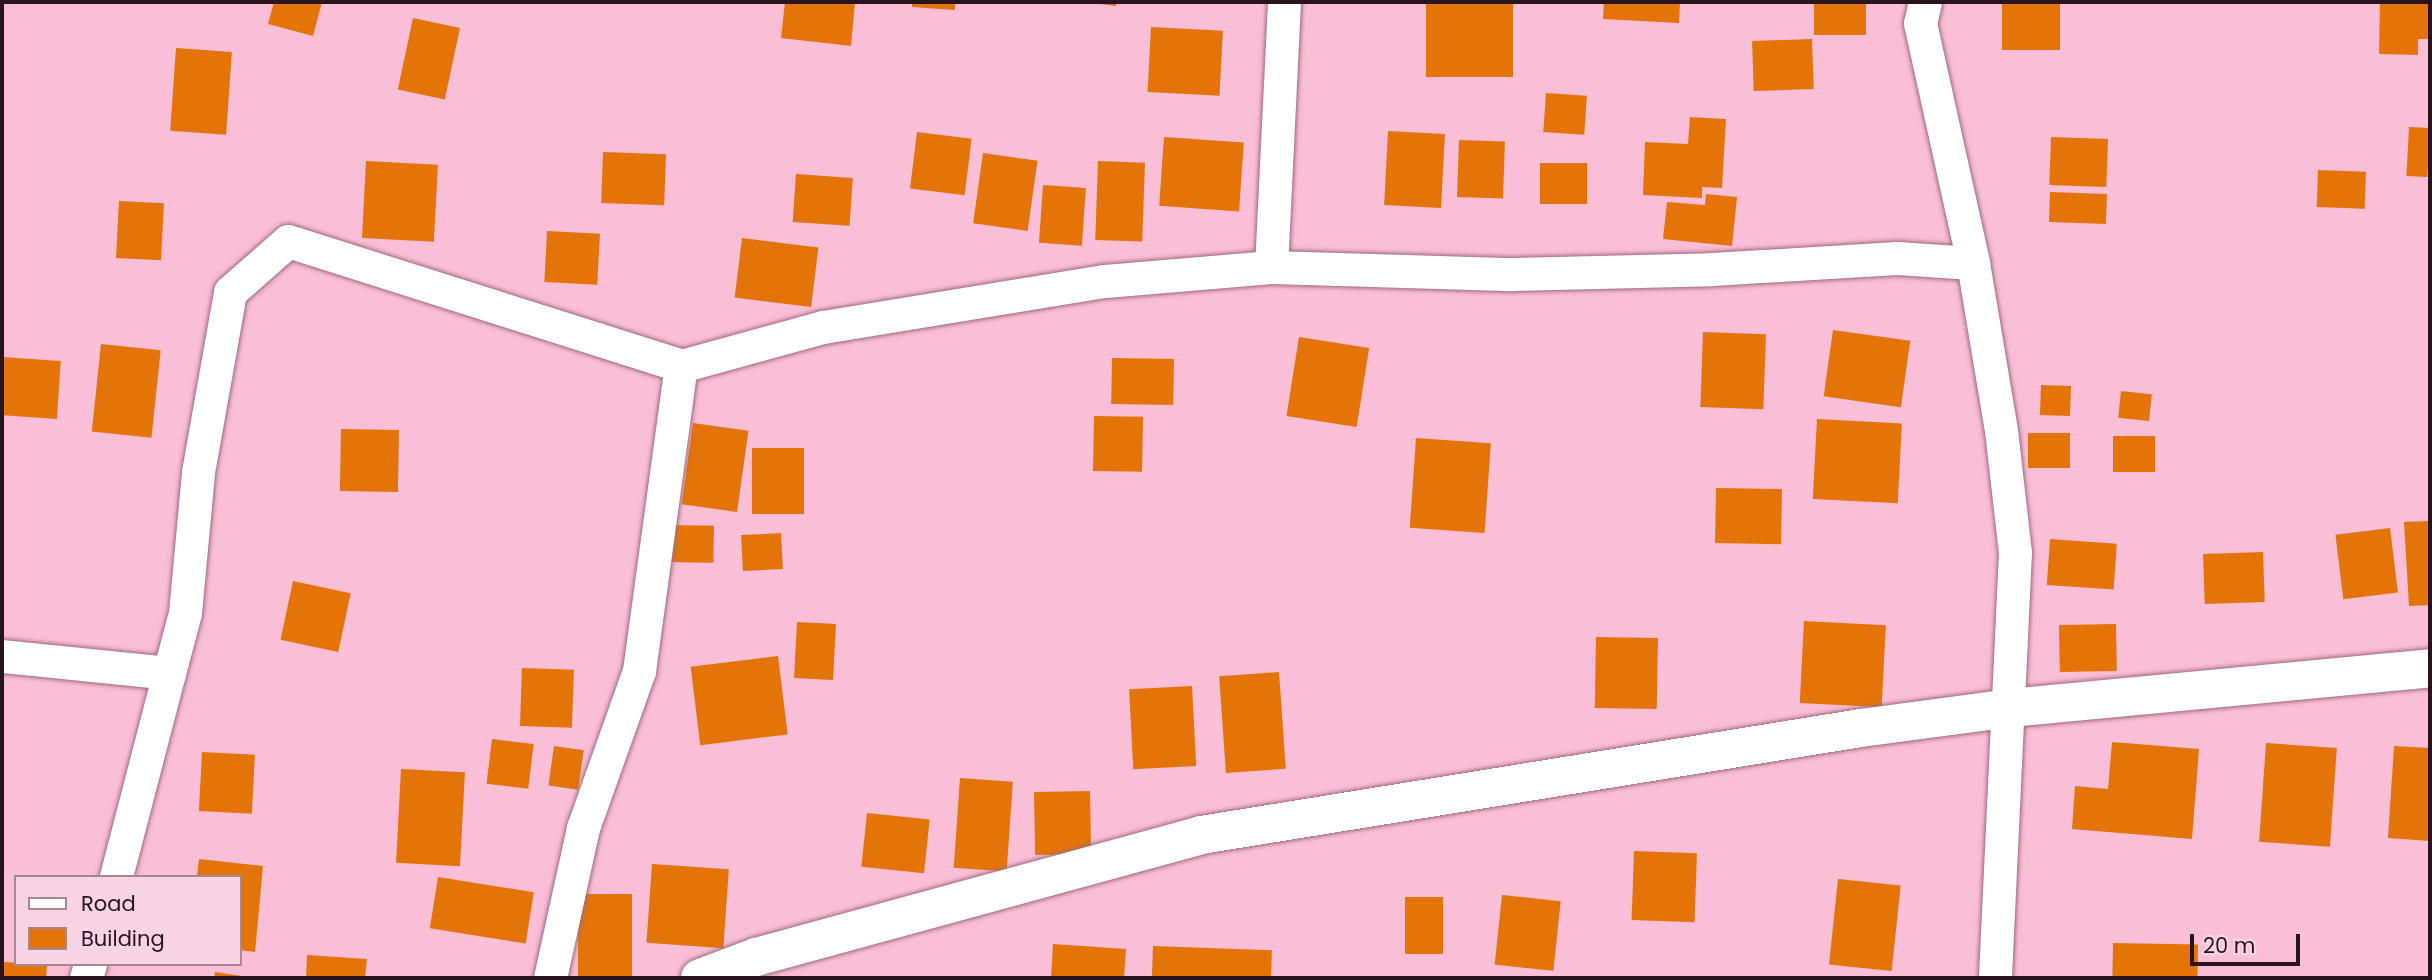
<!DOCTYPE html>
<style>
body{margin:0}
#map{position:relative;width:2432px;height:980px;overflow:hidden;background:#fabed6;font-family:Poppins,sans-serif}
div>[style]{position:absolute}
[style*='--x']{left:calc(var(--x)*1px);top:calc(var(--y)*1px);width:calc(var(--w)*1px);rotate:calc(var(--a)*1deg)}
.building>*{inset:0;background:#e47408;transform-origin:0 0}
.roads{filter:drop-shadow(0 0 2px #9f697f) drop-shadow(0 0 2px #9f697f)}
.minor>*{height:33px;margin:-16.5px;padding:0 16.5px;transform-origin:16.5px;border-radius:16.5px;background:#fff}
.secondary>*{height:38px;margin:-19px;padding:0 19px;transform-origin:19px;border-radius:19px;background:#fff}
span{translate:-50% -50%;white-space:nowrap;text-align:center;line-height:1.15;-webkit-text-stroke:6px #f8d3e1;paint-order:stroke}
.frame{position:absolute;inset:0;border:4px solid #29131d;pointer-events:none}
.legend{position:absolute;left:14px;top:875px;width:228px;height:91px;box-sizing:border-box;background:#f8d3e1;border:2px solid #a58693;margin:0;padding:9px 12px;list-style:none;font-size:21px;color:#29131d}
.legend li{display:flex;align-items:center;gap:14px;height:35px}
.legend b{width:35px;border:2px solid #a58693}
.scale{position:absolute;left:2190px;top:934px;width:110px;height:32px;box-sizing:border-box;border:4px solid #29131d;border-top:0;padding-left:9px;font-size:21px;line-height:24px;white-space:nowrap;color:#29131d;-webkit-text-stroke:5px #f8d3e1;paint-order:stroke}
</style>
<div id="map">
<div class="building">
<i style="clip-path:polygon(274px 2px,322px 2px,313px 36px,268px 24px)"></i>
<i style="clip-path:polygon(785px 2px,855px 2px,851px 46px,781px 38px)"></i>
<i style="clip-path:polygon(912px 2px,955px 2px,955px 10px,912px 7px)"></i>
<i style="clip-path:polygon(1083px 2px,1117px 2px,1116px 6px)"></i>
<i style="left:1426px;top:2px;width:87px;height:75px"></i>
<i style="clip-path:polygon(1604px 2px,1680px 2px,1679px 23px,1603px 19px)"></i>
<i style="left:1814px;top:2px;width:52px;height:33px"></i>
<i style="left:2002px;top:2px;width:58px;height:48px"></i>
<i style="clip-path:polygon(2380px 2px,2430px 2px,2428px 39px,2418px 39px,2418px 55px,2379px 54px)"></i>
<i style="left:413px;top:18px;width:48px;height:73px;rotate:12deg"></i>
<i style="left:1151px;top:27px;width:72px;height:65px;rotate:3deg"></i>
<i style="left:1812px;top:39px;width:50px;height:60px;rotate:88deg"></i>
<i style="left:176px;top:48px;width:56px;height:83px;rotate:4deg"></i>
<i style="left:1546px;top:93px;width:41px;height:39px;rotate:4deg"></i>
<i style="clip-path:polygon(1690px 117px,1726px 119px,1722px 188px,1702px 187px,1702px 198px,1643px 195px,1645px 142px,1688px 144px)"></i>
<i style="left:2409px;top:127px;width:21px;height:49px;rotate:3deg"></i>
<i style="left:1388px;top:131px;width:57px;height:74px;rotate:3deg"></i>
<i style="left:917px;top:132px;width:55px;height:57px;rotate:7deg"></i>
<i style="left:1164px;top:137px;width:80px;height:69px;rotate:4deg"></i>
<i style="left:2051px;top:137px;width:57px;height:48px;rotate:2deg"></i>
<i style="left:1459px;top:140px;width:46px;height:57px;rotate:2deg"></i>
<i style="left:603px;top:152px;width:63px;height:51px;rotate:2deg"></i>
<i style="left:983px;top:153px;width:55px;height:71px;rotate:8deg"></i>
<i style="left:366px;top:161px;width:72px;height:77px;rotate:3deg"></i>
<i style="left:1098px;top:161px;width:47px;height:79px;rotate:2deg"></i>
<i style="left:1540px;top:163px;width:47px;height:41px"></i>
<i style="left:2318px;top:170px;width:48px;height:37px;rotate:2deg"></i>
<i style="left:796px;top:174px;width:57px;height:48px;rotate:4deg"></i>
<i style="left:1043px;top:185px;width:43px;height:58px;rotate:4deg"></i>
<i style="left:2050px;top:192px;width:57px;height:30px;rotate:2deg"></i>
<i style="clip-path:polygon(1706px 194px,1737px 197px,1732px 246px,1663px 239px,1667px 202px,1705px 205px)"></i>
<i style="left:119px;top:201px;width:45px;height:57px;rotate:3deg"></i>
<i style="left:547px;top:231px;width:53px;height:51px;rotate:3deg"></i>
<i style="left:742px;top:238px;width:77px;height:60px;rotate:7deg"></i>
<i style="left:1833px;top:330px;width:78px;height:67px;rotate:8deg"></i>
<i style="left:1703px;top:332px;width:63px;height:75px;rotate:2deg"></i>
<i style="left:1299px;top:337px;width:71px;height:80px;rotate:9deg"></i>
<i style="left:101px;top:344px;width:60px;height:88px;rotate:6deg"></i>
<i style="left:2px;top:357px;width:59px;height:58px;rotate:4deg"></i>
<i style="left:1112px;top:358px;width:62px;height:46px;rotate:1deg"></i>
<i style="left:2041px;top:385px;width:30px;height:30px;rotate:2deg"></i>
<i style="left:2121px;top:391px;width:31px;height:27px;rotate:6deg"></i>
<i style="left:1094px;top:416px;width:49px;height:55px;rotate:1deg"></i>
<i style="left:1817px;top:419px;width:85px;height:80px;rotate:3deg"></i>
<i style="left:693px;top:423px;width:56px;height:82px;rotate:8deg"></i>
<i style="left:341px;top:429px;width:58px;height:62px;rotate:1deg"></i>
<i style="left:2028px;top:433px;width:42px;height:35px"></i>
<i style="left:2113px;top:436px;width:42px;height:36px"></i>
<i style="left:1416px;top:438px;width:75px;height:90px;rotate:4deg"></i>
<i style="left:752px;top:448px;width:52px;height:66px"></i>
<i style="left:1716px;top:488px;width:66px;height:55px;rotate:1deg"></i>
<i style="clip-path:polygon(2430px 521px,2430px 605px,2409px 606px,2404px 522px)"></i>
<i style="left:665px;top:525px;width:49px;height:37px;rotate:1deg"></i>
<i style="left:2390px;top:528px;width:65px;height:55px;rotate:83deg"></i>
<i style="left:781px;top:533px;width:36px;height:40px;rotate:87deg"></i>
<i style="left:2050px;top:539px;width:67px;height:46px;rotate:4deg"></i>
<i style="left:2263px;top:552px;width:50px;height:60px;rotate:88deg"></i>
<i style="left:293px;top:581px;width:59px;height:60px;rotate:12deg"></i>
<i style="left:1804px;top:621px;width:82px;height:82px;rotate:3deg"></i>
<i style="left:797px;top:622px;width:39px;height:56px;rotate:3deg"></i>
<i style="left:2116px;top:624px;width:47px;height:57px;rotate:89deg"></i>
<i style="left:1596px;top:637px;width:62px;height:71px;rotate:1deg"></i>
<i style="left:778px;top:656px;width:79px;height:88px;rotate:83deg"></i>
<i style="left:522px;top:668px;width:52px;height:58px;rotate:2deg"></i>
<i style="left:1279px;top:672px;width:97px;height:60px;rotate:86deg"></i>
<i style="left:1192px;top:686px;width:80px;height:63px;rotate:87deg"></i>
<i style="left:492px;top:739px;width:42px;height:45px;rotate:7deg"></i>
<i style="clip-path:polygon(2112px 742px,2199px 749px,2192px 839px,2072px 829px,2075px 786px,2108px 789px)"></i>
<i style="left:2266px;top:743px;width:71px;height:99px;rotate:4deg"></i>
<i style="left:554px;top:746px;width:30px;height:40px;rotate:8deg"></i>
<i style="clip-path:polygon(2394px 746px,2430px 748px,2430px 841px,2388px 838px)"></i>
<i style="left:202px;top:752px;width:53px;height:59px;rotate:3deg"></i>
<i style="left:401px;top:769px;width:64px;height:94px;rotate:3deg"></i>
<i style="left:960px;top:778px;width:53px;height:90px;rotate:4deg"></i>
<i style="left:1090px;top:791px;width:63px;height:56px;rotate:89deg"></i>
<i style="left:867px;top:813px;width:63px;height:54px;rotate:6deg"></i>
<i style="left:1634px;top:851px;width:63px;height:69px;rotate:2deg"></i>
<i style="clip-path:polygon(199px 859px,263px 866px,255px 952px,240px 950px,240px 877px,197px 877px)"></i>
<i style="left:652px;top:864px;width:77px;height:79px;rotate:4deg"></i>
<i style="left:438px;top:877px;width:97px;height:52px;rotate:9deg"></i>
<i style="left:1838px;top:879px;width:63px;height:86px;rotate:6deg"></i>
<i style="left:578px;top:894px;width:54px;height:84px"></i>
<i style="left:1502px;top:895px;width:59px;height:70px;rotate:6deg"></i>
<i style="left:1405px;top:897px;width:38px;height:57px"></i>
<i style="left:2113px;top:943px;width:85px;height:35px;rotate:1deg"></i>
<i style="clip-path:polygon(1053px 944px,1126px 949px,1124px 978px,1051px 978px)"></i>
<i style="left:1153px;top:946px;width:119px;height:32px;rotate:2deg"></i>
<i style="clip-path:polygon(307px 955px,367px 959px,365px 978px,306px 978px)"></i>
<i style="left:3px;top:962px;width:44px;height:16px;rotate:3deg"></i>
<i style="clip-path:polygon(215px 972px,249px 977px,249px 978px,214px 978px)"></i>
</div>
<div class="roads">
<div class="minor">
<i style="--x:1284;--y:2;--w:265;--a:92.8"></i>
<i style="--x:1271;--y:267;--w:242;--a:1.7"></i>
<i style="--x:1513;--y:274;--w:199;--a:-1.4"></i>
<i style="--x:1712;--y:269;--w:185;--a:-3.4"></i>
<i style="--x:1897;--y:258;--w:76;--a:3.8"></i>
<i style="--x:1973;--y:263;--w:169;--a:80.5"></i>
<i style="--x:2001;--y:430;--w:123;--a:83.5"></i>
<i style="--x:2015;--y:552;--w:426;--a:92.7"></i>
<i style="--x:1925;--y:2;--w:22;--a:103"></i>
<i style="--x:1920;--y:23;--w:246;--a:77.5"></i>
<i style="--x:2;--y:656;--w:168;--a:5.8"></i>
<i style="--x:169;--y:673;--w:211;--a:104.6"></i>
<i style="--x:169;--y:673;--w:62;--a:-75.1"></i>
<i style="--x:185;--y:613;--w:142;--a:-84.7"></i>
<i style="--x:198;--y:472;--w:183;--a:-79.9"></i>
<i style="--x:230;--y:292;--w:77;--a:-41.3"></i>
<i style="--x:288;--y:241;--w:412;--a:17.6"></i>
<i style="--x:86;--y:978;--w:15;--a:-74"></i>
<i style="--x:550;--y:978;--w:154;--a:-77.6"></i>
<i style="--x:583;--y:828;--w:167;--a:-70.4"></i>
<i style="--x:639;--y:671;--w:308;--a:-82.2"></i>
<i style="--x:681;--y:366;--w:147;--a:-15.4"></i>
<i style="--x:823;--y:327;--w:286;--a:-9.3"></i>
<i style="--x:1105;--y:281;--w:167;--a:-4.8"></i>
</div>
<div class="secondary">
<i style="--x:700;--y:978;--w:60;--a:-20.6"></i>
<i style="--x:756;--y:957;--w:461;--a:-15.3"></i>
<i style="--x:1201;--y:835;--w:669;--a:-9.21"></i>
<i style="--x:1861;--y:728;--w:150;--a:-7.6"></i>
<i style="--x:2010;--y:708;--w:422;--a:-5.4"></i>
</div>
</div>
<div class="frame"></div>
<ul class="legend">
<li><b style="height:9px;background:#fff"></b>Road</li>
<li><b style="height:19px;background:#e47408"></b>Building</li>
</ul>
<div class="scale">20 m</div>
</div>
